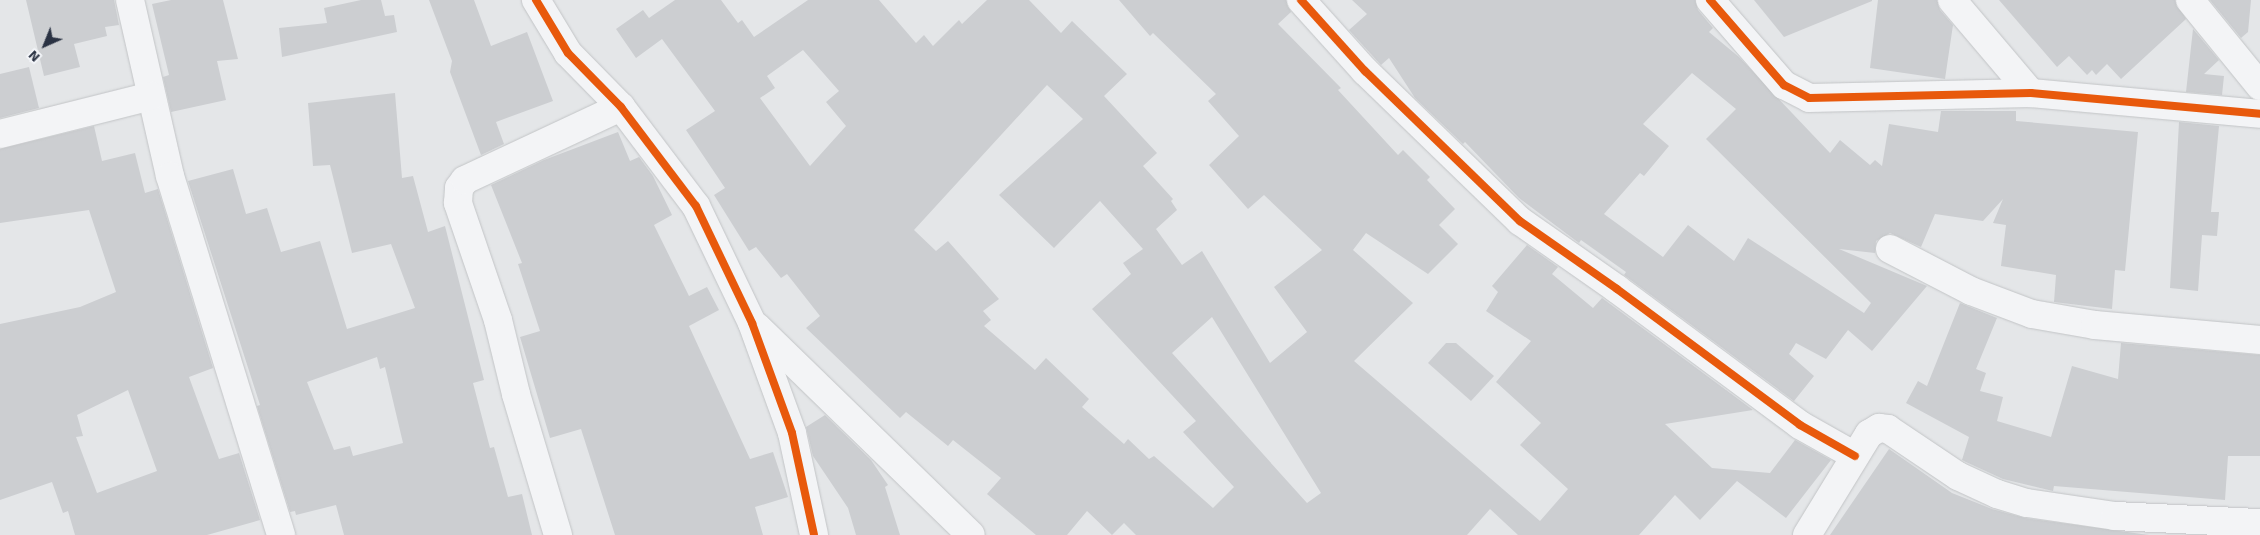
<!DOCTYPE html>
<style>
body{margin:0}
#map{position:relative;width:2260px;height:535px;overflow:hidden;background:#e4e6e8;font-family:Signika,sans-serif}
div>[style]{position:absolute}
[style*='--x']{left:calc(var(--x)*1px);top:calc(var(--y)*1px);width:calc(var(--w)*1px);rotate:calc(var(--a)*1deg)}
.building>*{inset:0;background:#ccced1}
.roads{filter:drop-shadow(0 0 1px #c2c4c6) drop-shadow(0 0 1px #c2c4c6)}
.minor>*{height:28px;margin:-14px;padding:0 14px;transform-origin:14px;border-radius:14px;background:#f3f4f6}
.cycleway>*{height:8px;margin:-4px;padding:0 4px;transform-origin:4px;border-radius:4px;background:#e8590c}
span{translate:-50% -50%;white-space:nowrap;text-align:center;line-height:1.15;-webkit-text-stroke:5px #f2f4f8;paint-order:stroke}
.north{position:absolute;left:20px;top:20px;width:50px;height:50px;-webkit-text-stroke:4px #f2f4f8;paint-order:stroke;rotate:224deg;font-size:14px;font-weight:700;line-height:20px;text-align:center;color:#2a3243}
.north::after{content:'';display:block;margin:auto;width:18px;height:22px;background:#2a3243;clip-path:polygon(50% 0,100% 100%,50% 72%,0 100%)}
</style>
<div id="map">
<div class="building">
<i style="clip-path:polygon(26px 0,114px 0,119px 25px,105px 27px,107px 36px,74px 44px,80px 67px,44px 76px)"></i>
<i style="clip-path:polygon(171px 0,223px 0,238px 59px,217px 61px,226px 100px,171px 112px,163px 77px,169px 75px,152px 4px)"></i>
<i style="clip-path:polygon(361px 0,381px 0,385px 16px,394px 15px,397px 32px,282px 57px,279px 28px,327px 23px,324px 8px)"></i>
<i style="clip-path:polygon(429px 0,474px 0,491px 46px,527px 32px,553px 101px,496px 122px,504px 144px,481px 155px,450px 72px,452px 61px)"></i>
<i style="clip-path:polygon(evenodd,675px 0,721px 0,738px 23px,742px 20px,754px 37px,808px 0,879px 0,916px 43px,924px 35px,933px 46px,959px 20px,962px 24px,987px 0,1029px 0,1061px 33px,1072px 21px,1127px 74px,1104px 96px,1157px 153px,1143px 166px,1173px 199px,1171px 201px,1177px 210px,1156px 229px,1182px 265px,1202px 251px,1270px 363px,1307px 332px,1274px 287px,1322px 250px,1264px 195px,1248px 209px,1209px 165px,1239px 136px,1208px 101px,1216px 94px,1153px 33px,1150px 36px,1119px 0,1286px 0,1291px 12px,1278px 24px,1341px 88px,1338px 90px,1398px 155px,1403px 150px,1430px 177px,1427px 180px,1455px 209px,1439px 225px,1458px 244px,1428px 274px,1366px 233px,1353px 250px,1413px 303px,1354px 361px,1540px 521px,1568px 489px,1520px 445px,1541px 423px,1496px 382px,1531px 341px,1486px 311px,1498px 292px,1492px 286px,1527px 245px,1558px 267px,1552px 274px,1593px 308px,1602px 298px,1753px 410px,1665px 424px,1712px 468px,1770px 473px,1795px 440px,1831px 460px,1786px 518px,1737px 481px,1700px 520px,1675px 495px,1639px 535px,1518px 535px,1490px 509px,1467px 535px,1136px 535px,1124px 523px,1112px 535px,1087px 511px,1067px 535px,1036px 535px,987px 494px,1001px 478px,953px 440px,948px 446px,906px 412px,900px 418px,806px 328px,820px 316px,787px 274px,781px 278px,756px 247px,749px 251px,714px 195px,725px 188px,686px 130px,715px 111px,662px 39px,636px 58px,616px 29px,643px 10px,649px 18px,675px 0,803px 50px,839px 91px,826px 102px,846px 126px,810px 166px,760px 98px,775px 88px,767px 76px,803px 50px,675px 0,1047px 85px,1083px 119px,999px 195px,1054px 248px,1100px 201px,1143px 249px,1123px 263px,1131px 274px,1092px 309px,1196px 421px,1183px 432px,1234px 487px,1213px 508px,1154px 456px,1149px 459px,1128px 439px,1124px 444px,1082px 407px,1089px 399px,1046px 358px,1035px 370px,984px 326px,991px 320px,983px 311px,999px 299px,948px 241px,936px 251px,914px 230px,1047px 85px,675px 0,1212px 317px,1321px 493px,1307px 503px,1172px 353px,1212px 317px)"></i>
<i style="clip-path:polygon(evenodd,1352px 0,1695px 0,1698px 10px,1713px 28px,1709px 32px,1739px 57px,1830px 153px,1840px 140px,1870px 165px,1875px 160px,1882px 166px,1889px 124px,1938px 132px,1941px 111px,2016px 111px,2016px 121px,2138px 132px,2125px 271px,2115px 270px,2112px 309px,2054px 302px,2056px 275px,2001px 266px,2006px 225px,1993px 223px,2003px 199px,1983px 221px,1935px 214px,1921px 247px,1890px 233px,1876px 241px,1875px 253px,1839px 249px,1927px 286px,1872px 351px,1848px 330px,1826px 359px,1796px 343px,1789px 354px,1814px 376px,1794px 401px,1624px 275px,1626px 272px,1581px 240px,1579px 243px,1519px 198px,1465px 142px,1463px 144px,1415px 98px,1389px 58px,1381px 65px,1349px 30px,1367px 14px,1352px 0,1692px 73px,1736px 109px,1706px 139px,1871px 303px,1864px 313px,1748px 238px,1734px 261px,1688px 225px,1663px 257px,1604px 214px,1640px 173px,1644px 176px,1669px 146px,1643px 124px,1692px 73px)"></i>
<i style="clip-path:polygon(1754px 0,1872px 0,1872px 1px,1784px 37px)"></i>
<i style="clip-path:polygon(1878px 0,1937px 0,1940px 10px,1953px 25px,1945px 79px,1870px 68px)"></i>
<i style="clip-path:polygon(1999px 0,2175px 0,2186px 19px,2121px 79px,2107px 64px,2096px 75px,2092px 70px,2087px 75px,2069px 56px,2057px 67px)"></i>
<i style="clip-path:polygon(2210px 0,2251px 0,2248px 32px,2241px 38px)"></i>
<i style="clip-path:polygon(2193px 29px,2219px 60px,2204px 74px,2224px 76px,2222px 95px,2186px 92px)"></i>
<i style="clip-path:polygon(29px 67px,39px 108px,0 118px,0 74px)"></i>
<i style="clip-path:polygon(evenodd,395px 93px,402px 178px,413px 176px,428px 232px,445px 226px,484px 380px,473px 383px,490px 448px,494px 447px,508px 497px,522px 494px,532px 535px,344px 535px,336px 505px,296px 515px,295px 511px,290px 512px,257px 406px,260px 405px,188px 181px,233px 169px,246px 214px,267px 208px,281px 252px,320px 241px,347px 329px,415px 308px,391px 244px,352px 253px,330px 165px,313px 166px,308px 103px,395px 93px,377px 357px,380px 369px,385px 367px,403px 443px,353px 456px,350px 446px,334px 450px,307px 382px,377px 357px)"></i>
<i style="clip-path:polygon(2179px 122px,2219px 126px,2211px 212px,2219px 212px,2217px 236px,2202px 235px,2198px 291px,2170px 288px)"></i>
<i style="clip-path:polygon(evenodd,94px 126px,102px 161px,135px 153px,145px 193px,158px 189px,213px 368px,189px 377px,219px 459px,239px 453px,260px 520px,207px 535px,75px 535px,68px 511px,63px 513px,52px 482px,0 500px,0 324px,80px 307px,116px 292px,89px 210px,0 223px,0 149px,94px 126px,128px 390px,157px 471px,97px 493px,76px 437px,83px 436px,77px 415px,128px 390px)"></i>
<i style="clip-path:polygon(618px 132px,630px 161px,639px 157px,653px 176px,672px 215px,654px 225px,689px 296px,707px 287px,719px 310px,689px 326px,750px 459px,773px 452px,788px 497px,755px 507px,763px 535px,615px 535px,581px 429px,550px 438px,520px 337px,540px 331px,518px 264px,522px 263px,491px 185px,544px 160px)"></i>
<i style="clip-path:polygon(1960px 303px,1997px 318px,1976px 369px,1986px 373px,1980px 391px,2003px 397px,1997px 421px,2051px 437px,2072px 366px,2118px 379px,2121px 343px,2260px 355px,2260px 456px,2228px 456px,2225px 500px,2054px 486px,2053px 491px,2003px 479px,1966px 462px,1962px 460px,1969px 437px,1906px 403px,1918px 381px,1927px 386px)"></i>
<i style="clip-path:polygon(1446px 343px,1456px 343px,1494px 376px,1471px 401px,1428px 363px)"></i>
<i style="clip-path:polygon(825px 415px,871px 460px,888px 485px,885px 487px,900px 535px,856px 535px,848px 508px,813px 456px,806px 427px)"></i>
<i style="clip-path:polygon(1889px 449px,1952px 493px,1992px 509px,2025px 518px,2149px 535px,1830px 535px)"></i>
</div>
<div class="roads">
<div class="minor">
<i style="--x:130;--y:0;--w:180;--a:77.2"></i>
<i style="--x:170;--y:176;--w:376;--a:72.8"></i>
<i style="--x:536;--y:0;--w:62;--a:58.9"></i>
<i style="--x:568;--y:53;--w:76;--a:45.5"></i>
<i style="--x:621;--y:107;--w:124;--a:52.9"></i>
<i style="--x:696;--y:206;--w:130;--a:64.4"></i>
<i style="--x:752;--y:323;--w:117;--a:70"></i>
<i style="--x:792;--y:433;--w:104;--a:77.8"></i>
<i style="--x:1301;--y:0;--w:96;--a:48"></i>
<i style="--x:1365;--y:71;--w:216;--a:44.1"></i>
<i style="--x:1520;--y:221;--w:118;--a:35"></i>
<i style="--x:1617;--y:289;--w:228;--a:36.6"></i>
<i style="--x:1800;--y:425;--w:63;--a:29.4"></i>
<i style="--x:1710;--y:0;--w:113;--a:49"></i>
<i style="--x:1784;--y:85;--w:28;--a:27"></i>
<i style="--x:1809;--y:98;--w:222;--a:-1.3"></i>
<i style="--x:2031;--y:93;--w:230;--a:5.2"></i>
<i style="--x:1952;--y:0;--w:122;--a:49.7"></i>
<i style="--x:2190;--y:0;--w:111;--a:50.9"></i>
<i style="--x:0;--y:134;--w:156;--a:-14.1"></i>
<i style="--x:1890;--y:249;--w:91;--a:27.4"></i>
<i style="--x:1971;--y:291;--w:65;--a:20.7"></i>
<i style="--x:2032;--y:314;--w:64;--a:9.9"></i>
<i style="--x:2095;--y:325;--w:166;--a:5.2"></i>
<i style="--x:757;--y:327;--w:298;--a:44.2"></i>
<i style="--x:558;--y:535;--w:147;--a:-106.6"></i>
<i style="--x:516;--y:394;--w:76;--a:-103.7"></i>
<i style="--x:498;--y:320;--w:124;--a:-108.9"></i>
<i style="--x:458;--y:203;--w:15;--a:-86"></i>
<i style="--x:459;--y:188;--w:10;--a:-53"></i>
<i style="--x:465;--y:180;--w:172;--a:-25.1"></i>
<i style="--x:1807;--y:535;--w:119;--a:-58.5"></i>
<i style="--x:1869;--y:434;--w:12;--a:-31"></i>
<i style="--x:1879;--y:428;--w:9;--a:6"></i>
<i style="--x:1888;--y:429;--w:84;--a:33.9"></i>
<i style="--x:1958;--y:476;--w:43;--a:24.8"></i>
<i style="--x:1997;--y:494;--w:31;--a:17"></i>
<i style="--x:2027;--y:503;--w:89;--a:8.4"></i>
<i style="--x:2115;--y:516;--w:145;--a:2.8"></i>
</div>
</div>
<div class="cycleway">
<i style="--x:536;--y:0;--w:62;--a:58.9"></i>
<i style="--x:568;--y:53;--w:76;--a:45.5"></i>
<i style="--x:621;--y:107;--w:124;--a:52.9"></i>
<i style="--x:696;--y:206;--w:130;--a:64.4"></i>
<i style="--x:752;--y:323;--w:117;--a:70"></i>
<i style="--x:792;--y:433;--w:104;--a:77.8"></i>
<i style="--x:1301;--y:0;--w:96;--a:48"></i>
<i style="--x:1365;--y:71;--w:216;--a:44.1"></i>
<i style="--x:1520;--y:221;--w:118;--a:35"></i>
<i style="--x:1617;--y:289;--w:228;--a:36.6"></i>
<i style="--x:1800;--y:425;--w:63;--a:29.4"></i>
<i style="--x:1710;--y:0;--w:113;--a:49"></i>
<i style="--x:1784;--y:85;--w:28;--a:27"></i>
<i style="--x:1809;--y:98;--w:222;--a:-1.3"></i>
<i style="--x:2031;--y:93;--w:230;--a:5.2"></i>
</div>
<div class="north">N</div>
</div>
